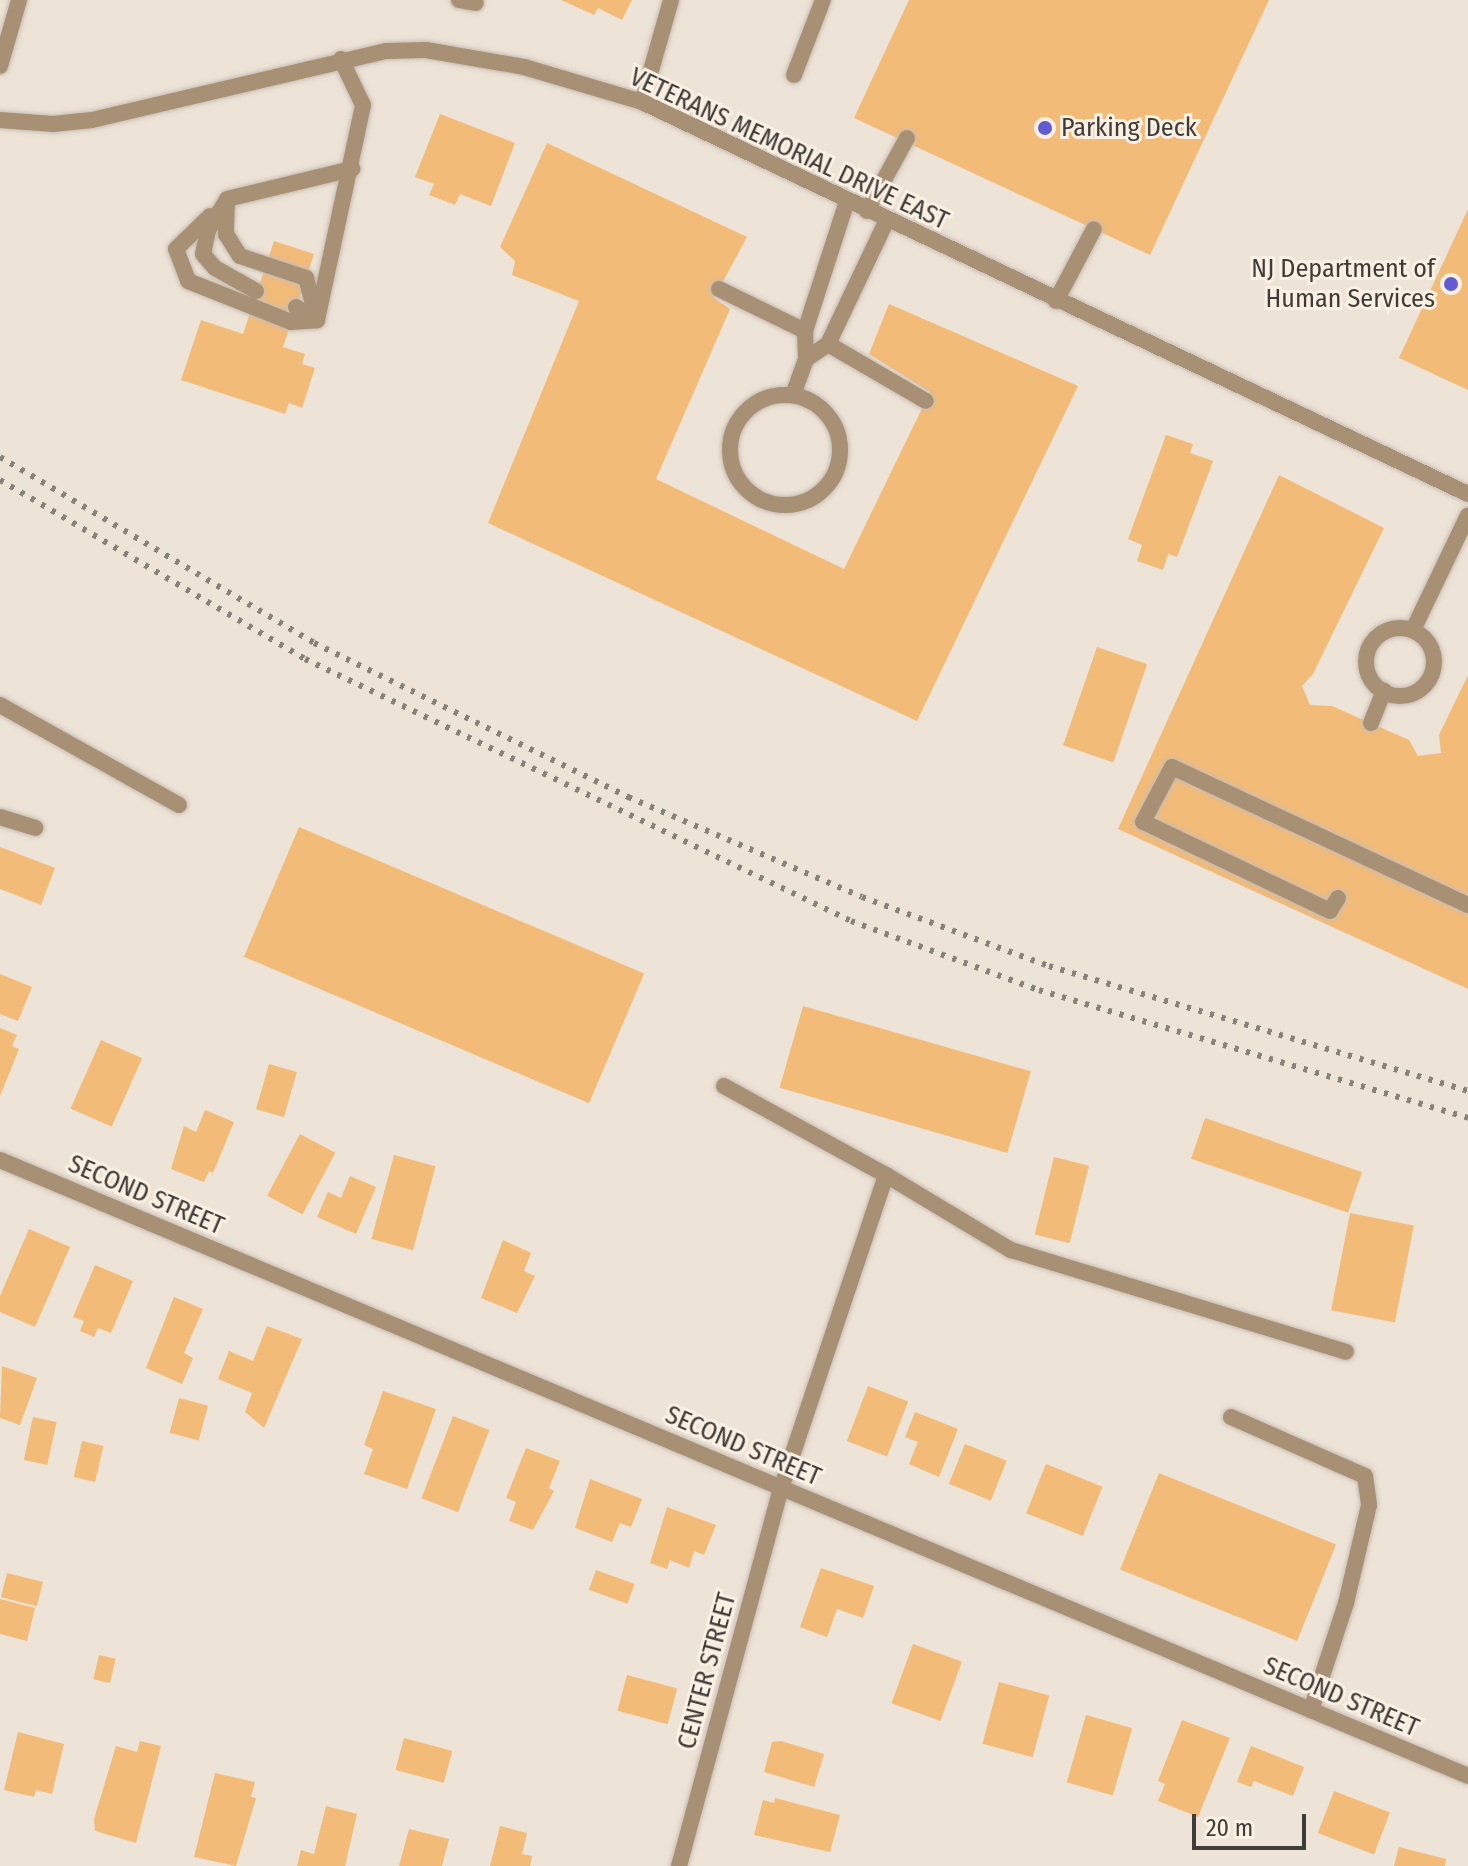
<!DOCTYPE html>
<style>
body{margin:0}
#map{position:relative;width:1468px;height:1866px;overflow:hidden;background:#eee3d7;font-family:"Fira Sans Condensed",sans-serif}
div>[style]{position:absolute}
[style*='--x']{left:calc(var(--x)*1px);top:calc(var(--y)*1px);width:calc(var(--w)*1px);rotate:calc(var(--a)*1deg)}
.building>*{inset:0;background:#f3bb78;transform-origin:0 0}
.roads{filter:drop-shadow(0 0 2px #c8beb4) drop-shadow(0 0 2px #c8beb4)}
.service>*{height:16px;margin:-8px;padding:0 8px;transform-origin:8px;border-radius:8px;background:#a89075}
.service>.ring{margin:-8px;padding:0;box-sizing:content-box;background:none;border:16px solid #a89075;border-radius:50%}
.minor>*{height:16px;margin:-8px;padding:0 8px;transform-origin:8px;border-radius:8px;background:#a89075}
.tertiary>*{height:16px;margin:-8px;padding:0 8px;transform-origin:8px;border-radius:8px;background:#a89075}
.rail>*{height:6px;margin-top:-3px;transform-origin:0;background:repeating-linear-gradient(90deg,#88827a 0 4px,transparent 0 12px)}
.dots>*{width:22px;height:22px;translate:-50% -50%;box-sizing:border-box;border:4px solid #fbf0e4;border-radius:50%}
span{translate:-50% -50%;white-space:nowrap;text-align:center;line-height:1.15;-webkit-text-stroke:6px #fbf0e4;paint-order:stroke}
.poi-label{font-size:26px;color:#403c37}
.left{translate:0 -50%;text-align:left}
.right{translate:-100% -50%;text-align:right}
.street-label{font-size:26px;color:#403c37}
.scale{position:absolute;left:1192px;top:1814px;width:114px;height:36px;box-sizing:border-box;border:4px solid #403c37;border-top:0;padding-left:10px;font-size:24px;line-height:28px;white-space:nowrap;color:#403c37;-webkit-text-stroke:6px #fbf0e4;paint-order:stroke}
</style>
<div id="map">
<div class="building">
<i style="clip-path:polygon(561px 0,632px 0,622px 20px,598px 8px,594px 15px)"></i>
<i style="clip-path:polygon(909px 0,1269px 0,1150px 255px,854px 118px)"></i>
<i style="clip-path:polygon(440px 114px,515px 143px,491px 206px,460px 194px,455px 205px,429px 195px,434px 184px,415px 177px)"></i>
<i style="clip-path:polygon(547px 143px,747px 237px,714px 298px,730px 309px,656px 479px,844px 569px,930px 392px,869px 354px,889px 304px,1078px 386px,917px 721px,488px 523px,579px 301px,512px 275px,515px 261px,500px 247px)"></i>
<i style="clip-path:polygon(1468px 209px,1468px 390px,1399px 358px)"></i>
<i style="clip-path:polygon(274px 241px,314px 254px,283px 347px,305px 354px,302px 364px,315px 368px,302px 408px,289px 403px,285px 414px,181px 380px,201px 320px,243px 334px)"></i>
<i style="clip-path:polygon(1166px 435px,1193px 444px,1190px 453px,1213px 461px,1177px 557px,1168px 554px,1163px 570px,1137px 561px,1142px 545px,1128px 539px)"></i>
<i style="clip-path:polygon(1279px 475px,1384px 528px,1313px 674px,1302px 686px,1310px 705px,1332px 706px,1409px 740px,1418px 756px,1441px 753px,1439px 735px,1468px 675px,1468px 989px,1118px 829px)"></i>
<i style="left:1097px;top:647px;width:53px;height:104px;rotate:19deg"></i>
<i style="left:299px;top:827px;width:375px;height:141px;rotate:23deg"></i>
<i style="clip-path:polygon(0 847px,55px 868px,41px 905px,0 889px)"></i>
<i style="clip-path:polygon(0 974px,32px 987px,18px 1021px,0 1014px)"></i>
<i style="left:803px;top:1006px;width:237px;height:85px;rotate:16deg"></i>
<i style="clip-path:polygon(0 1028px,17px 1035px,12px 1046px,19px 1049px,0 1096px)"></i>
<i style="left:101px;top:1040px;width:45px;height:75px;rotate:24deg"></i>
<i style="left:269px;top:1064px;width:29px;height:47px;rotate:16deg"></i>
<i style="clip-path:polygon(205px 1110px,234px 1122px,213px 1173px,209px 1171px,204px 1182px,171px 1169px,184px 1126px,196px 1132px)"></i>
<i style="left:1205px;top:1118px;width:166px;height:43px;rotate:19deg"></i>
<i style="left:300px;top:1134px;width:40px;height:70px;rotate:28deg"></i>
<i style="left:394px;top:1155px;width:43px;height:87px;rotate:15deg"></i>
<i style="left:1054px;top:1157px;width:36px;height:80px;rotate:14deg"></i>
<i style="clip-path:polygon(350px 1176px,376px 1187px,356px 1234px,317px 1217px,328px 1192px,341px 1198px)"></i>
<i style="left:1350px;top:1213px;width:65px;height:99px;rotate:11deg"></i>
<i style="clip-path:polygon(29px 1229px,70px 1247px,35px 1327px,0 1312px,0 1296px)"></i>
<i style="clip-path:polygon(503px 1240px,531px 1253px,524px 1271px,535px 1276px,517px 1313px,481px 1298px)"></i>
<i style="clip-path:polygon(95px 1265px,133px 1281px,111px 1333px,98px 1328px,94px 1337px,80px 1331px,84px 1321px,73px 1317px)"></i>
<i style="clip-path:polygon(174px 1297px,203px 1309px,184px 1353px,193px 1358px,182px 1384px,146px 1368px)"></i>
<i style="clip-path:polygon(267px 1326px,302px 1339px,264px 1428px,245px 1412px,252px 1393px,218px 1379px,229px 1351px,253px 1361px)"></i>
<i style="clip-path:polygon(2px 1366px,37px 1378px,20px 1425px,0 1418px)"></i>
<i style="left:868px;top:1386px;width:43px;height:59px;rotate:21deg"></i>
<i style="clip-path:polygon(383px 1391px,436px 1409px,407px 1489px,364px 1474px,373px 1449px,364px 1445px)"></i>
<i style="left:179px;top:1398px;width:30px;height:36px;rotate:15deg"></i>
<i style="clip-path:polygon(915px 1412px,958px 1429px,939px 1477px,909px 1464px,918px 1442px,905px 1437px)"></i>
<i style="left:453px;top:1416px;width:39px;height:88px;rotate:21deg"></i>
<i style="left:33px;top:1417px;width:24px;height:44px;rotate:12deg"></i>
<i style="left:82px;top:1441px;width:22px;height:37px;rotate:13deg"></i>
<i style="left:965px;top:1444px;width:45px;height:43px;rotate:22deg"></i>
<i style="clip-path:polygon(526px 1448px,560px 1461px,549px 1488px,554px 1491px,533px 1530px,509px 1521px,516px 1502px,506px 1498px)"></i>
<i style="left:1046px;top:1464px;width:61px;height:53px;rotate:22deg"></i>
<i style="left:1159px;top:1473px;width:191px;height:104px;rotate:22deg"></i>
<i style="clip-path:polygon(590px 1479px,642px 1499px,631px 1527px,620px 1523px,612px 1542px,575px 1528px)"></i>
<i style="clip-path:polygon(667px 1507px,716px 1525px,704px 1555px,694px 1551px,689px 1568px,670px 1560px,667px 1569px,650px 1563px)"></i>
<i style="clip-path:polygon(821px 1568px,874px 1586px,863px 1618px,837px 1609px,827px 1637px,800px 1627px)"></i>
<i style="left:596px;top:1570px;width:41px;height:21px;rotate:20deg"></i>
<i style="left:7px;top:1573px;width:37px;height:25px;rotate:14deg"></i>
<i style="clip-path:polygon(0 1599px,35px 1608px,27px 1641px,0 1634px)"></i>
<i style="left:913px;top:1644px;width:52px;height:63px;rotate:20deg"></i>
<i style="left:99px;top:1655px;width:17px;height:25px;rotate:13deg"></i>
<i style="left:627px;top:1675px;width:52px;height:37px;rotate:15deg"></i>
<i style="left:999px;top:1682px;width:52px;height:64px;rotate:15deg"></i>
<i style="left:1086px;top:1715px;width:48px;height:70px;rotate:16deg"></i>
<i style="clip-path:polygon(1182px 1720px,1230px 1738px,1198px 1817px,1158px 1801px,1165px 1784px,1158px 1781px)"></i>
<i style="clip-path:polygon(18px 1732px,64px 1744px,52px 1794px,36px 1790px,34px 1797px,4px 1790px)"></i>
<i style="left:404px;top:1738px;width:50px;height:33px;rotate:15deg"></i>
<i style="clip-path:polygon(140px 1741px,161px 1746px,136px 1843px,95px 1831px,94px 1819px,116px 1746px,137px 1752px)"></i>
<i style="clip-path:polygon(781px 1741px,824px 1754px,814px 1787px,764px 1772px,772px 1742px)"></i>
<i style="clip-path:polygon(1251px 1746px,1304px 1767px,1293px 1796px,1254px 1781px,1251px 1787px,1237px 1782px)"></i>
<i style="clip-path:polygon(215px 1773px,255px 1782px,251px 1797px,256px 1798px,236px 1866px,194px 1857px)"></i>
<i style="left:1334px;top:1791px;width:60px;height:45px;rotate:21deg"></i>
<i style="clip-path:polygon(775px 1798px,840px 1815px,830px 1852px,754px 1835px,763px 1800px,774px 1803px)"></i>
<i style="clip-path:polygon(326px 1806px,357px 1814px,345px 1866px,297px 1866px,301px 1850px,314px 1854px)"></i>
<i style="clip-path:polygon(500px 1826px,527px 1833px,522px 1854px,532px 1856px,530px 1866px,490px 1866px)"></i>
<i style="clip-path:polygon(409px 1829px,449px 1839px,442px 1866px,399px 1866px)"></i>
<i style="clip-path:polygon(1399px 1847px,1446px 1859px,1445px 1866px,1394px 1866px)"></i>
</div>
<div class="roads">
<div class="service">
<i style="--x:794;--y:75;--w:80;--a:-68.9"></i>
<i style="--x:227;--y:200;--w:34;--a:92"></i>
<i style="--x:226;--y:234;--w:26;--a:58"></i>
<i style="--x:240;--y:256;--w:70;--a:18.4"></i>
<i style="--x:306;--y:278;--w:38;--a:75"></i>
<i style="--x:867;--y:211;--w:83;--a:-61.3"></i>
<i style="--x:210;--y:216;--w:47;--a:135.9"></i>
<i style="--x:176;--y:249;--w:34;--a:69"></i>
<i style="--x:188;--y:281;--w:111;--a:21.7"></i>
<i style="--x:291;--y:322;--w:26;--a:-4"></i>
<i style="--x:719;--y:289;--w:96;--a:26"></i>
<i style="--x:256;--y:291;--w:47;--a:-150.7"></i>
<i style="--x:215;--y:268;--w:18;--a:-131"></i>
<i style="--x:203;--y:254;--w:25;--a:-78"></i>
<i style="--x:208;--y:230;--w:36;--a:-58"></i>
<i style="--x:227;--y:199;--w:129;--a:-13.5"></i>
<i style="--x:1056;--y:301;--w:81;--a:-62.2"></i>
<i style="--x:296;--y:307;--w:25;--a:32"></i>
<i style="--x:317;--y:320;--w:220;--a:-77.9"></i>
<i style="--x:363;--y:105;--w:51;--a:-115.6"></i>
<i style="--x:828;--y:344;--w:113;--a:30.2"></i>
<i style="--x:806;--y:359;--w:27;--a:-34"></i>
<i style="--x:828;--y:344;--w:137;--a:-64.6"></i>
<i style="--x:793;--y:395;--w:38;--a:-70"></i>
<i style="--x:806;--y:359;--w:28;--a:-92"></i>
<i style="--x:805;--y:331;--w:137;--a:-72.1"></i>
<i class="ring" style="left:730px;top:395px;width:94px;height:94px"></i>
<i class="ring" style="left:1366px;top:628px;width:52px;height:52px"></i>
<i style="--x:1413;--y:630;--w:127;--a:-64.4"></i>
<i style="--x:0;--y:705;--w:205;--a:29.2"></i>
<i style="--x:1371;--y:723;--w:35;--a:-68"></i>
<i style="--x:0;--y:817;--w:37;--a:17"></i>
<i style="--x:1338;--y:898;--w:15;--a:122"></i>
<i style="--x:1330;--y:911;--w:207;--a:-154.5"></i>
<i style="--x:1143;--y:822;--w:62;--a:-62.2"></i>
<i style="--x:1172;--y:767;--w:327;--a:25"></i>
<i style="--x:724;--y:1086;--w:185;--a:28.8"></i>
<i style="--x:886;--y:1175;--w:331;--a:108.5"></i>
<i style="--x:886;--y:1175;--w:146;--a:31"></i>
<i style="--x:1011;--y:1250;--w:350;--a:16.9"></i>
<i style="--x:1231;--y:1417;--w:146;--a:23.8"></i>
<i style="--x:1365;--y:1476;--w:29;--a:82"></i>
<i style="--x:1369;--y:1505;--w:101;--a:103.2"></i>
<i style="--x:1346;--y:1603;--w:113;--a:108.1"></i>
</div>
<div class="minor">
<i style="--x:459;--y:0;--w:17;--a:10"></i>
<i style="--x:642;--y:102;--w:106;--a:-74.1"></i>
<i style="--x:0;--y:120;--w:53;--a:4.3"></i>
<i style="--x:53;--y:124;--w:39;--a:-6"></i>
<i style="--x:92;--y:120;--w:302;--a:-13.2"></i>
<i style="--x:386;--y:51;--w:40;--a:-1.4"></i>
<i style="--x:426;--y:50;--w:99;--a:9.8"></i>
<i style="--x:524;--y:67;--w:123;--a:16.5"></i>
<i style="--x:642;--y:102;--w:914;--a:25.39"></i>
<i style="--x:0;--y:1160;--w:1592;--a:22.76"></i>
<i style="--x:679;--y:1866;--w:391;--a:-74.9"></i>
</div>
<div class="tertiary">
<i style="--x:0;--y:66;--w:69;--a:-73.9"></i>
</div>
</div>
<div class="rail">
<i style="--x:0;--y:457;--w:365;--a:30.6"></i>
<i style="--x:314;--y:643;--w:350;--a:26.1"></i>
<i style="--x:628;--y:797;--w:254;--a:23.1"></i>
<i style="--x:862;--y:897;--w:199;--a:20.3"></i>
<i style="--x:1049;--y:966;--w:437;--a:16.6"></i>
<i style="--x:0;--y:480;--w:354;--a:30.4"></i>
<i style="--x:305;--y:659;--w:606;--a:25.63"></i>
<i style="--x:851;--y:921;--w:200;--a:20.2"></i>
<i style="--x:1039;--y:990;--w:448;--a:16.6"></i>
</div>
<div class="dots">
<i style="left:1045px;top:128px;background:#615bd4"></i>
<i style="left:1451px;top:284px;background:#615bd4"></i>
</div>
<div class="poi-label">
<span class="left" style="left:1061px;top:128px">Parking Deck</span>
<span class="right" style="left:1435px;top:284px">NJ Department of<br>Human Services</span>
</div>
<div class="street-label">
<span style="left:789px;top:149px;rotate:25deg">VETERANS MEMORIAL DRIVE EAST</span>
<span style="left:146px;top:1195px;rotate:23deg">SECOND STREET</span>
<span style="left:743px;top:1446px;rotate:23deg">SECOND STREET</span>
<span style="left:707px;top:1671px;rotate:-75deg">CENTER STREET</span>
<span style="left:1341px;top:1697px;rotate:23deg">SECOND STREET</span>
</div>
<div class="scale">20 m</div>
</div>
